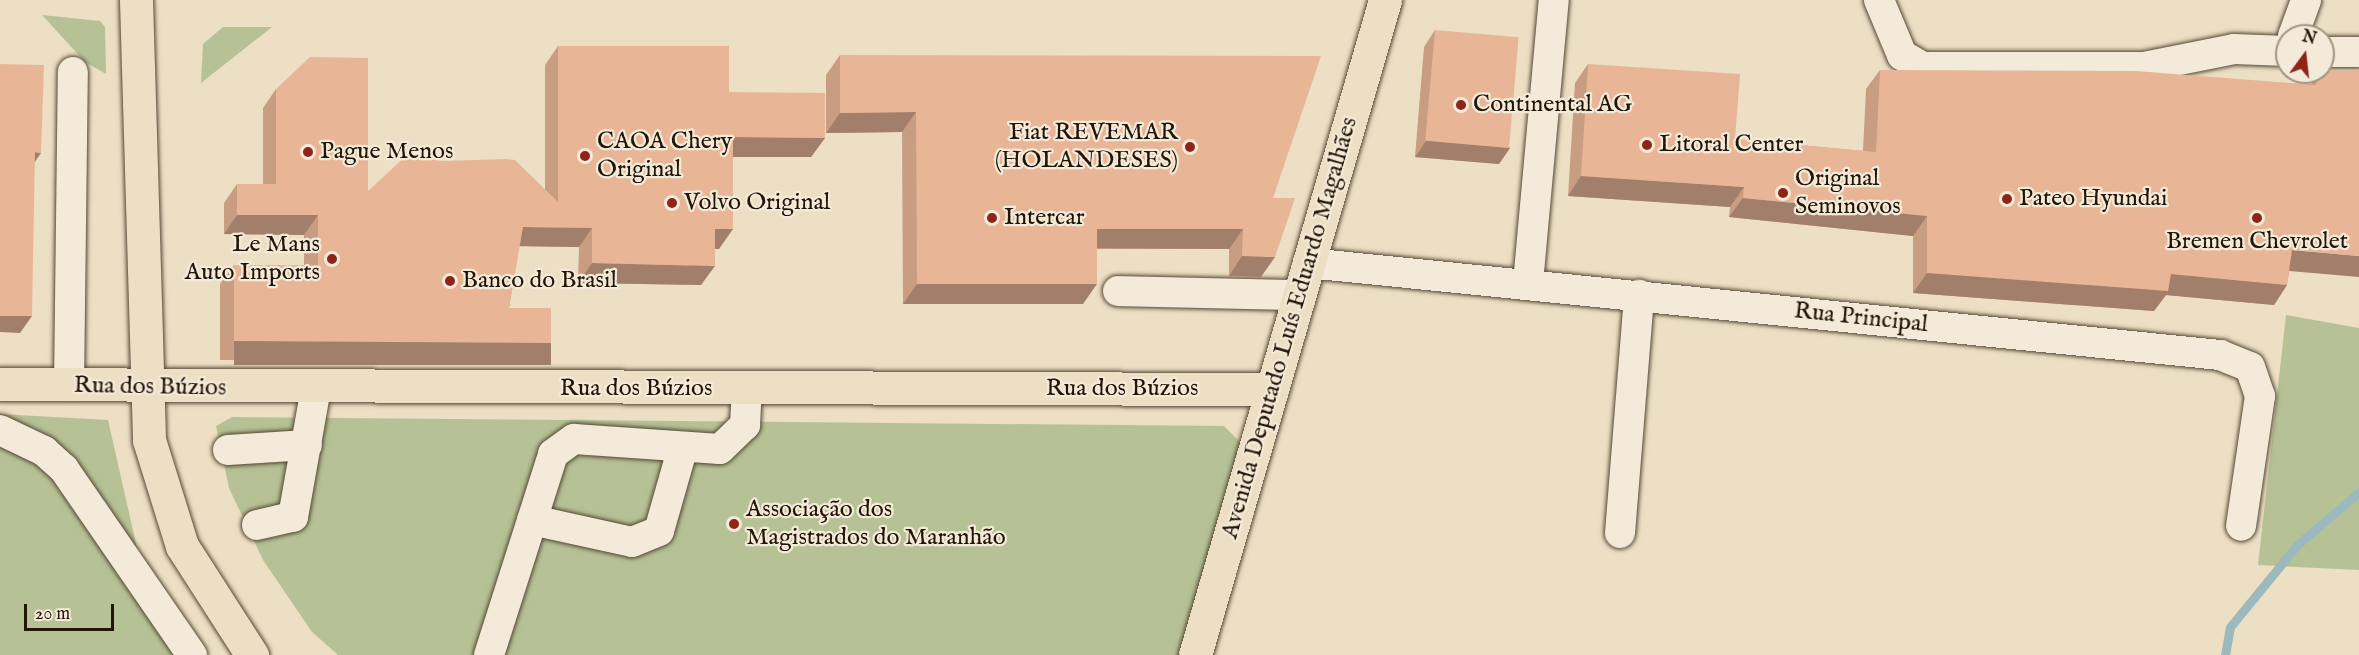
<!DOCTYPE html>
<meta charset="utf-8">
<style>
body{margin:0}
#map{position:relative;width:2359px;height:655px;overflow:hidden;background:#ecdfc4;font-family:"IM FELL English",serif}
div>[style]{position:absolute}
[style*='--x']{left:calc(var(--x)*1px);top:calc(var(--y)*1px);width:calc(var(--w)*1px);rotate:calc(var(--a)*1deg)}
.green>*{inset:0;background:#b6c295}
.stream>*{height:9px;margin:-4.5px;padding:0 4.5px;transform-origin:4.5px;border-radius:4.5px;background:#9cbabd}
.roads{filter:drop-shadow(0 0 2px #554835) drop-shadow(0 0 2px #554835)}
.minor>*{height:30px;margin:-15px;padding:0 15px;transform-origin:15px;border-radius:15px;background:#f3ead9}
.major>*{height:33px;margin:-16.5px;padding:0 16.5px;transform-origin:16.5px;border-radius:16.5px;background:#ecdfc4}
.wall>*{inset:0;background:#c89d82}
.shaded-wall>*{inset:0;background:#a27f6a;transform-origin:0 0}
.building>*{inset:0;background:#e8b697;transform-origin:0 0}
.dots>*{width:16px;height:16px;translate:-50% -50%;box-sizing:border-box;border:3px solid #f3ead9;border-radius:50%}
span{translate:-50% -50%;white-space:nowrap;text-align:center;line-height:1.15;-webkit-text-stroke:4.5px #f3ead9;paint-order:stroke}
.poi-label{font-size:24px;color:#231505}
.left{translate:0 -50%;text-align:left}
.right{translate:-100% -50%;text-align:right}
.street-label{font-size:24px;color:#231505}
.north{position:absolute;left:2275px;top:24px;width:60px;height:60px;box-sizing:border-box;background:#f3ead9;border:2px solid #a09584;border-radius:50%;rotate:15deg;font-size:16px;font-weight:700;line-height:24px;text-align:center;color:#231505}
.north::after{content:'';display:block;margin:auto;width:21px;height:27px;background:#8f2418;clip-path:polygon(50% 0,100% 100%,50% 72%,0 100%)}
.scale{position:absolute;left:24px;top:604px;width:90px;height:27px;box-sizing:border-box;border:3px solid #231505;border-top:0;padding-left:8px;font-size:18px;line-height:21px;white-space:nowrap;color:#231505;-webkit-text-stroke:4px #f3ead9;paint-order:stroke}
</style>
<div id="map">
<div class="green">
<i style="clip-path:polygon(42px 15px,100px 21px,105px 27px,106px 74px,85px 62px)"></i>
<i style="clip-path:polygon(223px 27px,272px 27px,201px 83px,203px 44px)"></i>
<i style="clip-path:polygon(2286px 315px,2359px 328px,2359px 570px,2258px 565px)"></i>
<i style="clip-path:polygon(0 414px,108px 420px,139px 557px,201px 655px,0 655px)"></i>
<i style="clip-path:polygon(232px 417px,1224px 426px,1241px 443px,1184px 655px,338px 655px,312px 632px,263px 560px,229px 488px,216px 426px)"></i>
</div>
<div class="stream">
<i style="--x:2225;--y:655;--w:28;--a:-80"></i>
<i style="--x:2230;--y:627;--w:106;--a:-50.7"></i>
<i style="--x:2297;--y:545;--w:82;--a:-40.5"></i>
</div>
<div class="roads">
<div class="minor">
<i style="--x:1879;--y:0;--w:60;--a:67.3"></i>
<i style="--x:1902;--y:55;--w:24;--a:30"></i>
<i style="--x:1923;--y:67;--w:221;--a:0"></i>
<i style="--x:2144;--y:67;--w:92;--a:-11.3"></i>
<i style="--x:2234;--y:49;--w:53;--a:2.2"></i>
<i style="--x:2293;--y:36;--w:38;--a:-70"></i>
<i style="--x:2323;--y:52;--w:36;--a:0"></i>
<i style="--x:1308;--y:263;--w:917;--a:5.76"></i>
<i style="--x:2220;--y:355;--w:32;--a:22"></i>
<i style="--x:2250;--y:367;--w:31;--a:71"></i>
<i style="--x:2260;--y:396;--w:131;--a:98.3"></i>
<i style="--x:1528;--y:283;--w:284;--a:-84.8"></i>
<i style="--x:1118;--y:291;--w:181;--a:1.3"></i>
<i style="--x:69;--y:386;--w:314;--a:-89.3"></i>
<i style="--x:0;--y:430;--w:49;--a:25.5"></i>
<i style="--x:44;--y:451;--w:27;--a:42"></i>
<i style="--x:64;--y:469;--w:226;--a:55.5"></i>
<i style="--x:228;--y:450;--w:79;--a:-3.6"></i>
<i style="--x:532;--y:520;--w:102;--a:12.4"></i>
<i style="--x:632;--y:542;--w:29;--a:-22"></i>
<i style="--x:659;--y:531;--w:87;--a:-74.1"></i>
<i style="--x:257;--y:525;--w:37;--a:-13"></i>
<i style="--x:293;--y:517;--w:131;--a:-79.9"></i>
<i style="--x:1620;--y:533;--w:239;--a:-85.4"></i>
<i style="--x:489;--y:655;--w:211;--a:-72.3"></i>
<i style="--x:553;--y:454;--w:26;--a:-36"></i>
<i style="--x:574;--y:439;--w:146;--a:3.9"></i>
<i style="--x:720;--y:449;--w:35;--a:-44"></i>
<i style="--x:745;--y:425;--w:36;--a:-87"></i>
</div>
<div class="major">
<i style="--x:136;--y:0;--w:440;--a:88.3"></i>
<i style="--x:149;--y:440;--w:111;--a:72.7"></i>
<i style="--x:182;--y:546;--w:130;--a:57.3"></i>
<i style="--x:0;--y:384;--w:1272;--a:0.23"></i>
<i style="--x:1195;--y:655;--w:682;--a:-73.82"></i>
</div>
</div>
<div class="wall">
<i style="clip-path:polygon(1435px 30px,1510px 148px,1499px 164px,1415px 157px,1424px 47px)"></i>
<i style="clip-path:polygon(558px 46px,729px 92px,825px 138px,811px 157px,733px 157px,719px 249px,715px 249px,701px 285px,578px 283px,579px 247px,519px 246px,509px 308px,551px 343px,538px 362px,220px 360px,220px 284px,234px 265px,304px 265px,304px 235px,224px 234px,224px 203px,237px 184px,263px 184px,263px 108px,276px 89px,368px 191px,545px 189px,545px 65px)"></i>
<i style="clip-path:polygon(840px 55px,1273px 198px,1261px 277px,1229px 276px,1229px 249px,1097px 249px,1083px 304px,903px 304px,902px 132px,826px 133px,826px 75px)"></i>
<i style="clip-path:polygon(1588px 64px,1735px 139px,1863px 151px,1866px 89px,1880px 70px,2311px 84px,2320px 72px,2287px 285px,2274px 305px,2166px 295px,2154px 311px,1913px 293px,1913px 236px,1729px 217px,1730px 207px,1568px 196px,1575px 83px)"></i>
</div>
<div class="shaded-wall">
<i style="clip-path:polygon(916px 112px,902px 132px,826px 133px,840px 113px)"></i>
<i style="clip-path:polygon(733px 137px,825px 138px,811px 157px,720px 157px)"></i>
<i style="clip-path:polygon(1426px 141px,1510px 148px,1499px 164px,1415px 157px)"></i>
<i style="clip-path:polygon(35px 152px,41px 153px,30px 169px)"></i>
<i style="clip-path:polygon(1581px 176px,1744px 187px,1730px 207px,1568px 196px)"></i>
<i style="clip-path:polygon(1743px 198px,1927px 216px,1913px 236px,1729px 217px)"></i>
<i style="clip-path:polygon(237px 215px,318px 215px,304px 235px,224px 234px)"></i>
<i style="clip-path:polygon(523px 227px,592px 228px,579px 247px,509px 246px)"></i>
<i style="clip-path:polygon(715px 229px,733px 229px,719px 249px,701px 249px)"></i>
<i style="clip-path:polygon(1097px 229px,1243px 229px,1229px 249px,1083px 248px)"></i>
<i style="clip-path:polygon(2292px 250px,2359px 256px,2359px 277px,2278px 270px)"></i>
<i style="clip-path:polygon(1242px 256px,1275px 257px,1261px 277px,1229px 276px)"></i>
<i style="clip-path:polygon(592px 263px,715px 266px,701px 285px,578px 283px)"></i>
<i style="clip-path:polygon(1927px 273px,2171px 274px,2287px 285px,2274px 305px,2166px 295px,2154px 311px,1913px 293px)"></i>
<i style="clip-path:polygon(917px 284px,1097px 284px,1083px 304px,903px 304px)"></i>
<i style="clip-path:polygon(0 316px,32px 316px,20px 333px,0 332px)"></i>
<i style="left:234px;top:341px;width:317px;height:24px"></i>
</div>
<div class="building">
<i style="left:1435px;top:30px;width:84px;height:111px;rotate:5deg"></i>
<i style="clip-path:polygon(558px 46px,729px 46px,729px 92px,825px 93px,825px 138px,733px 137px,733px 229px,715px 229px,715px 266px,592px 263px,592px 228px,523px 227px,509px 308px,551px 308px,551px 343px,234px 341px,234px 265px,318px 265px,318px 215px,237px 215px,237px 184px,276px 184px,276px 89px,310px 57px,368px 58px,368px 191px,407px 155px,443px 161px,506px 159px,515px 160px,558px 202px)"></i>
<i style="clip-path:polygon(840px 55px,1321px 56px,1273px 198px,1295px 198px,1275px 257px,1242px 256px,1243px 229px,1097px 229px,1097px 284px,917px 284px,916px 112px,840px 113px)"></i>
<i style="clip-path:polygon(0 64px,44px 65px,41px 153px,35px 152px,32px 316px,0 316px)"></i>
<i style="clip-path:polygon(1588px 64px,1740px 74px,1735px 139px,1876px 152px,1880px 70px,2136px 71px,2316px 85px,2320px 72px,2323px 72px,2323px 71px,2359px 70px,2359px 256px,2292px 250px,2287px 285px,2171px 274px,2168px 291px,1927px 273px,1927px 216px,1743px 198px,1744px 187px,1581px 176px)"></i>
</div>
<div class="dots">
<i style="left:1461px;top:105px;background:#8f2418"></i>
<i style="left:1647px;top:145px;background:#8f2418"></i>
<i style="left:1190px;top:147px;background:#8f2418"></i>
<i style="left:308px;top:152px;background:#8f2418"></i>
<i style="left:585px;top:156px;background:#8f2418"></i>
<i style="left:1783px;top:193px;background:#8f2418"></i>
<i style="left:2007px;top:199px;background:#8f2418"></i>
<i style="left:672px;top:203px;background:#8f2418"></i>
<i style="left:992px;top:218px;background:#8f2418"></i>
<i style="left:2257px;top:218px;background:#8f2418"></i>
<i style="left:332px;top:259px;background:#8f2418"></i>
<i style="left:450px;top:281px;background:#8f2418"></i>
<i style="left:734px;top:524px;background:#8f2418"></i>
</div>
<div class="poi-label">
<span class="left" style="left:1473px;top:105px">Continental AG</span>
<span class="right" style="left:1178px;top:147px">Fiat REVEMAR<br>(HOLANDESES)</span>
<span class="left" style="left:597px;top:156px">CAOA Chery<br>Original</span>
<span class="left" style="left:1659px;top:145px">Litoral Center</span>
<span class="left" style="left:320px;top:152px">Pague Menos</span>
<span class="left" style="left:1795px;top:193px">Original<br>Seminovos</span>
<span class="left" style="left:2019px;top:199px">Pateo Hyundai</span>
<span class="left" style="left:684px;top:203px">Volvo Original</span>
<span class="left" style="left:1004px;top:218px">Intercar</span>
<span style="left:2257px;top:242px">Bremen Chevrolet</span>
<span class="right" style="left:320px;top:259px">Le Mans<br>Auto Imports</span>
<span class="left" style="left:462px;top:281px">Banco do Brasil</span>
<span class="left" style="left:746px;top:524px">Associação dos<br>Magistrados do Maranhão</span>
</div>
<div class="street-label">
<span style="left:1861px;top:318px;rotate:6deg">Rua Principal</span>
<span style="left:1290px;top:328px;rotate:-74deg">Avenida Deputado Luís Eduardo Magalhães</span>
<span style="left:150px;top:387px;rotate:1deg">Rua dos Búzios</span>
<span style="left:636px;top:389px">Rua dos Búzios</span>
<span style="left:1122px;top:389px">Rua dos Búzios</span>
</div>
<div class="north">N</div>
<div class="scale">20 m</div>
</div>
